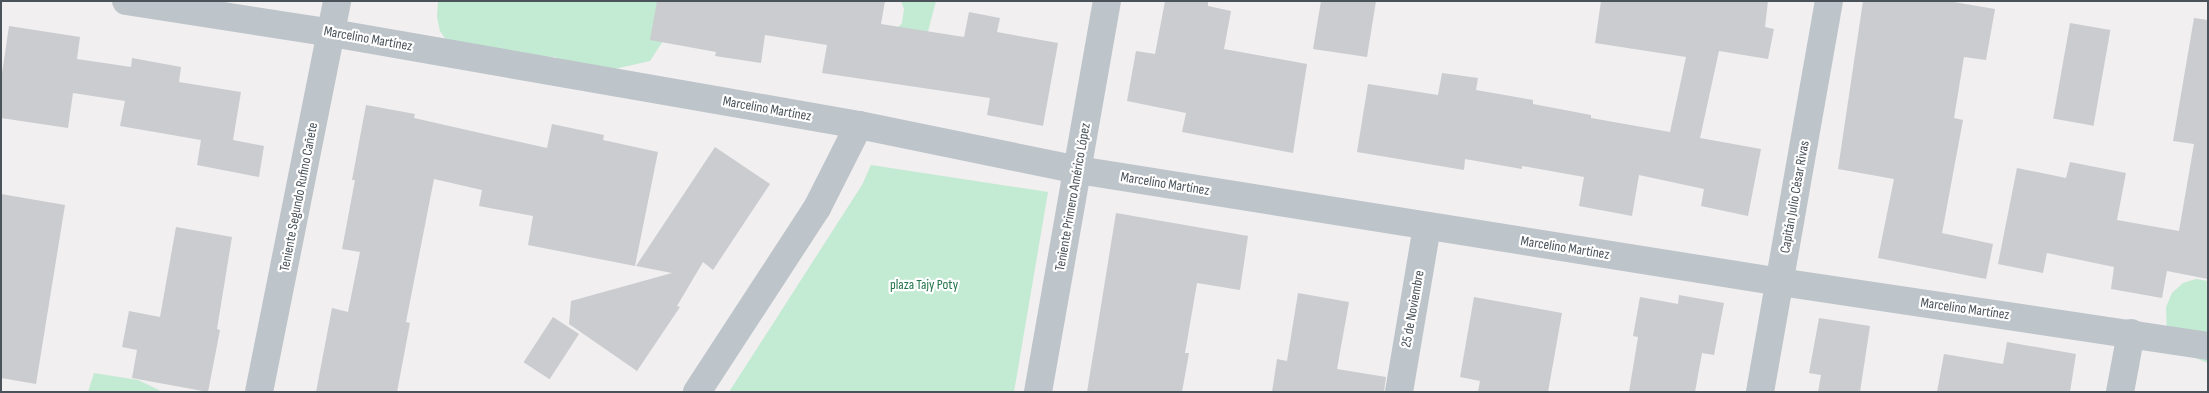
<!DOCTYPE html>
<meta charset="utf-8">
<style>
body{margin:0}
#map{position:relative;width:2209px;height:393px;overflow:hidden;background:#f1efef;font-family:"Sofia Sans Condensed",sans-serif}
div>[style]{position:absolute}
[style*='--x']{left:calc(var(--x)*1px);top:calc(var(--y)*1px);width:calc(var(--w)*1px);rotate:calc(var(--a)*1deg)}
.green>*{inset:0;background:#c3ead2}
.building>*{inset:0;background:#caccd0;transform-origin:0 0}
.minor>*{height:28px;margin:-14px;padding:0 14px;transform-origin:14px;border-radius:14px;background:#bdc4ca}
span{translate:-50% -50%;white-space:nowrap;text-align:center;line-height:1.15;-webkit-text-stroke:4.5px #fff;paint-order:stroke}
.street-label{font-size:14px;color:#4a535a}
.park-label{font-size:14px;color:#23734a}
.frame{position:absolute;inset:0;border:2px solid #4a535a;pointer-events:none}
</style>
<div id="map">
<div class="green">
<i style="clip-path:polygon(438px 1px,667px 1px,663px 41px,650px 61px,610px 70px,568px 64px,555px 57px,455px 53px,440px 31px,437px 17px)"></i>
<i style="clip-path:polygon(901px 1px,936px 1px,922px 54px,881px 47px,902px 23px,904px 9px)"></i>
<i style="clip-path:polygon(871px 165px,1048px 192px,1014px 392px,729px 392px,862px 185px)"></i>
<i style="clip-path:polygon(2196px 279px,2208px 281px,2208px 363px,2172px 348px,2167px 335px,2166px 307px,2172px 293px,2183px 283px)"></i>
<i style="clip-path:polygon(94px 373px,138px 380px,163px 392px,88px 392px)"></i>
</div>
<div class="building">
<i style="clip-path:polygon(657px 1px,885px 1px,881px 24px,964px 37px,969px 12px,1000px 18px,997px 32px,1058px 43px,1043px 126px,987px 115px,990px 98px,822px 73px,827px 45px,765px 35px,761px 63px,715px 56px,716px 52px,650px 40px)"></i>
<i style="clip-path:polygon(1165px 1px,1208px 1px,1208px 6px,1231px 11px,1224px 49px,1307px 64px,1293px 153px,1182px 132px,1186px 113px,1127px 101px,1136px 51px,1155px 54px)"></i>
<i style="clip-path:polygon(1321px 1px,1376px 1px,1367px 57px,1313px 49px)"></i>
<i style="clip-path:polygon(1601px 1px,1768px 1px,1765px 27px,1774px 29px,1768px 59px,1719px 51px,1700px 138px,1761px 149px,1748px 216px,1701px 206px,1704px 189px,1639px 175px,1632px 216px,1579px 206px,1584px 177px,1522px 166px,1522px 169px,1465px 159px,1464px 170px,1357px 152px,1368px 84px,1438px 95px,1442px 73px,1478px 78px,1476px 90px,1533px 100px,1533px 104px,1591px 115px,1591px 118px,1670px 132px,1686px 57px,1595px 43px)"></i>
<i style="clip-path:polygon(1863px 1px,1948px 1px,1995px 9px,1986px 60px,1964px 57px,1954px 118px,1963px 120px,1942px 233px,1993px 244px,1986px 279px,1878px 258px,1894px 179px,1838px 169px)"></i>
<i style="clip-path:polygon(2194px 18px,2208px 20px,2208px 279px,2167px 271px,2162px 298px,2111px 289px,2114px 267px,2047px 253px,2043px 273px,1998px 264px,2017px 168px,2066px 178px,2070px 162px,2126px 173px,2117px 220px,2179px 231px,2194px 144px,2173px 141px)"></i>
<i style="left:2070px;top:23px;width:41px;height:97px;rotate:10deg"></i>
<i style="clip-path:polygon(9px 26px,80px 37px,77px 59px,131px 67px,132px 58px,181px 67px,179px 82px,241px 92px,233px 140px,264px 146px,259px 177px,197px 165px,201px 140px,120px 126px,125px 101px,73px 93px,68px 128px,1px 118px,1px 80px)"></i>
<i style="clip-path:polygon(366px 105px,415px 114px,414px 118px,547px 148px,552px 124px,604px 135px,603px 140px,658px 152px,635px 266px,528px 245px,533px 216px,479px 206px,482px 190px,434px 179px,406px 322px,410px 323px,397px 392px,316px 392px,332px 308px,348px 312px,360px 252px,342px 249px,355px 180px,352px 180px)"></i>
<i style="clip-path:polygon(715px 147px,770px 184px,713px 270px,703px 262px,677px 306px,680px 307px,637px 371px,569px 324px,571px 301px,672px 273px,636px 266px)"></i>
<i style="clip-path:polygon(1px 194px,65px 205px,36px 384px,1px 378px)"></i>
<i style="clip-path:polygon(1116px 213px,1248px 236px,1240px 290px,1197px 283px,1185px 353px,1189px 353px,1182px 392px,1087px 392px)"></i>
<i style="clip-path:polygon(176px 227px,232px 237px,217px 329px,220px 330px,208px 392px,132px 378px,137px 350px,122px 347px,129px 311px,160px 317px)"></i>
<i style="clip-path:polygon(1298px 293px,1349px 302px,1337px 369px,1386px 377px,1384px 392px,1272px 392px,1277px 359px,1287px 361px)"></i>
<i style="clip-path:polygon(1679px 295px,1724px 303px,1714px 355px,1702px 353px,1695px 392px,1629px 392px,1638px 337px,1633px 336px,1640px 297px,1678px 304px)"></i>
<i style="clip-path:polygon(1474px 297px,1562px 313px,1548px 392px,1478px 392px,1480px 381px,1460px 377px)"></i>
<i style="left:553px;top:317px;width:31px;height:54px;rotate:33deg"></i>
<i style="clip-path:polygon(1819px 318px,1870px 326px,1860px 392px,1818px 392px,1821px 375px,1809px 373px)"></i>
<i style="clip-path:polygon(2007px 342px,2076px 354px,2070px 392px,1937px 392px,1944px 354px,2003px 364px)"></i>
</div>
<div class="minor">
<i style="--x:126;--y:1;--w:208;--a:8.8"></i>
<i style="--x:332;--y:33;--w:535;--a:9.9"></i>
<i style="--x:859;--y:125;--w:224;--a:11.6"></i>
<i style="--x:1078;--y:170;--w:711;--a:9.06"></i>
<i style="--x:1780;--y:282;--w:433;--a:8.5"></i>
<i style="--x:259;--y:392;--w:399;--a:-78.7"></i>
<i style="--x:697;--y:392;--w:220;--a:-56.9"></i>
<i style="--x:817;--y:208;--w:93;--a:-63.2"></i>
<i style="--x:1038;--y:392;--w:397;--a:-80"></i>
<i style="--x:1399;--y:392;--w:168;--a:-80.4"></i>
<i style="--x:1760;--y:392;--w:397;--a:-80"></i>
<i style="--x:2120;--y:392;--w:60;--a:-79.4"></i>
</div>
<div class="street-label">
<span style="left:368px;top:39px;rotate:10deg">Marcelino Martínez</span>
<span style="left:767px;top:109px;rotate:10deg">Marcelino Martínez</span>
<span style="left:1165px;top:184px;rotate:9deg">Marcelino Martínez</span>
<span style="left:299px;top:197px;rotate:-79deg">Teniente Segundo Rufino Cañete</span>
<span style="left:1073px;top:197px;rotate:-80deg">Teniente Primero Américo López</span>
<span style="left:1795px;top:197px;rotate:-80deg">Capitán Julio César Rivas</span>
<span style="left:1565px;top:248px;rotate:9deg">Marcelino Martínez</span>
<span style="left:1413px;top:309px;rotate:-80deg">25 de Noviembre</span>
<span style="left:1965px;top:309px;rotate:8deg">Marcelino Martínez</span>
</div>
<div class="park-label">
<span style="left:924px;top:285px">plaza Tajy Poty</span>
</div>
<div class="frame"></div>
</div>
